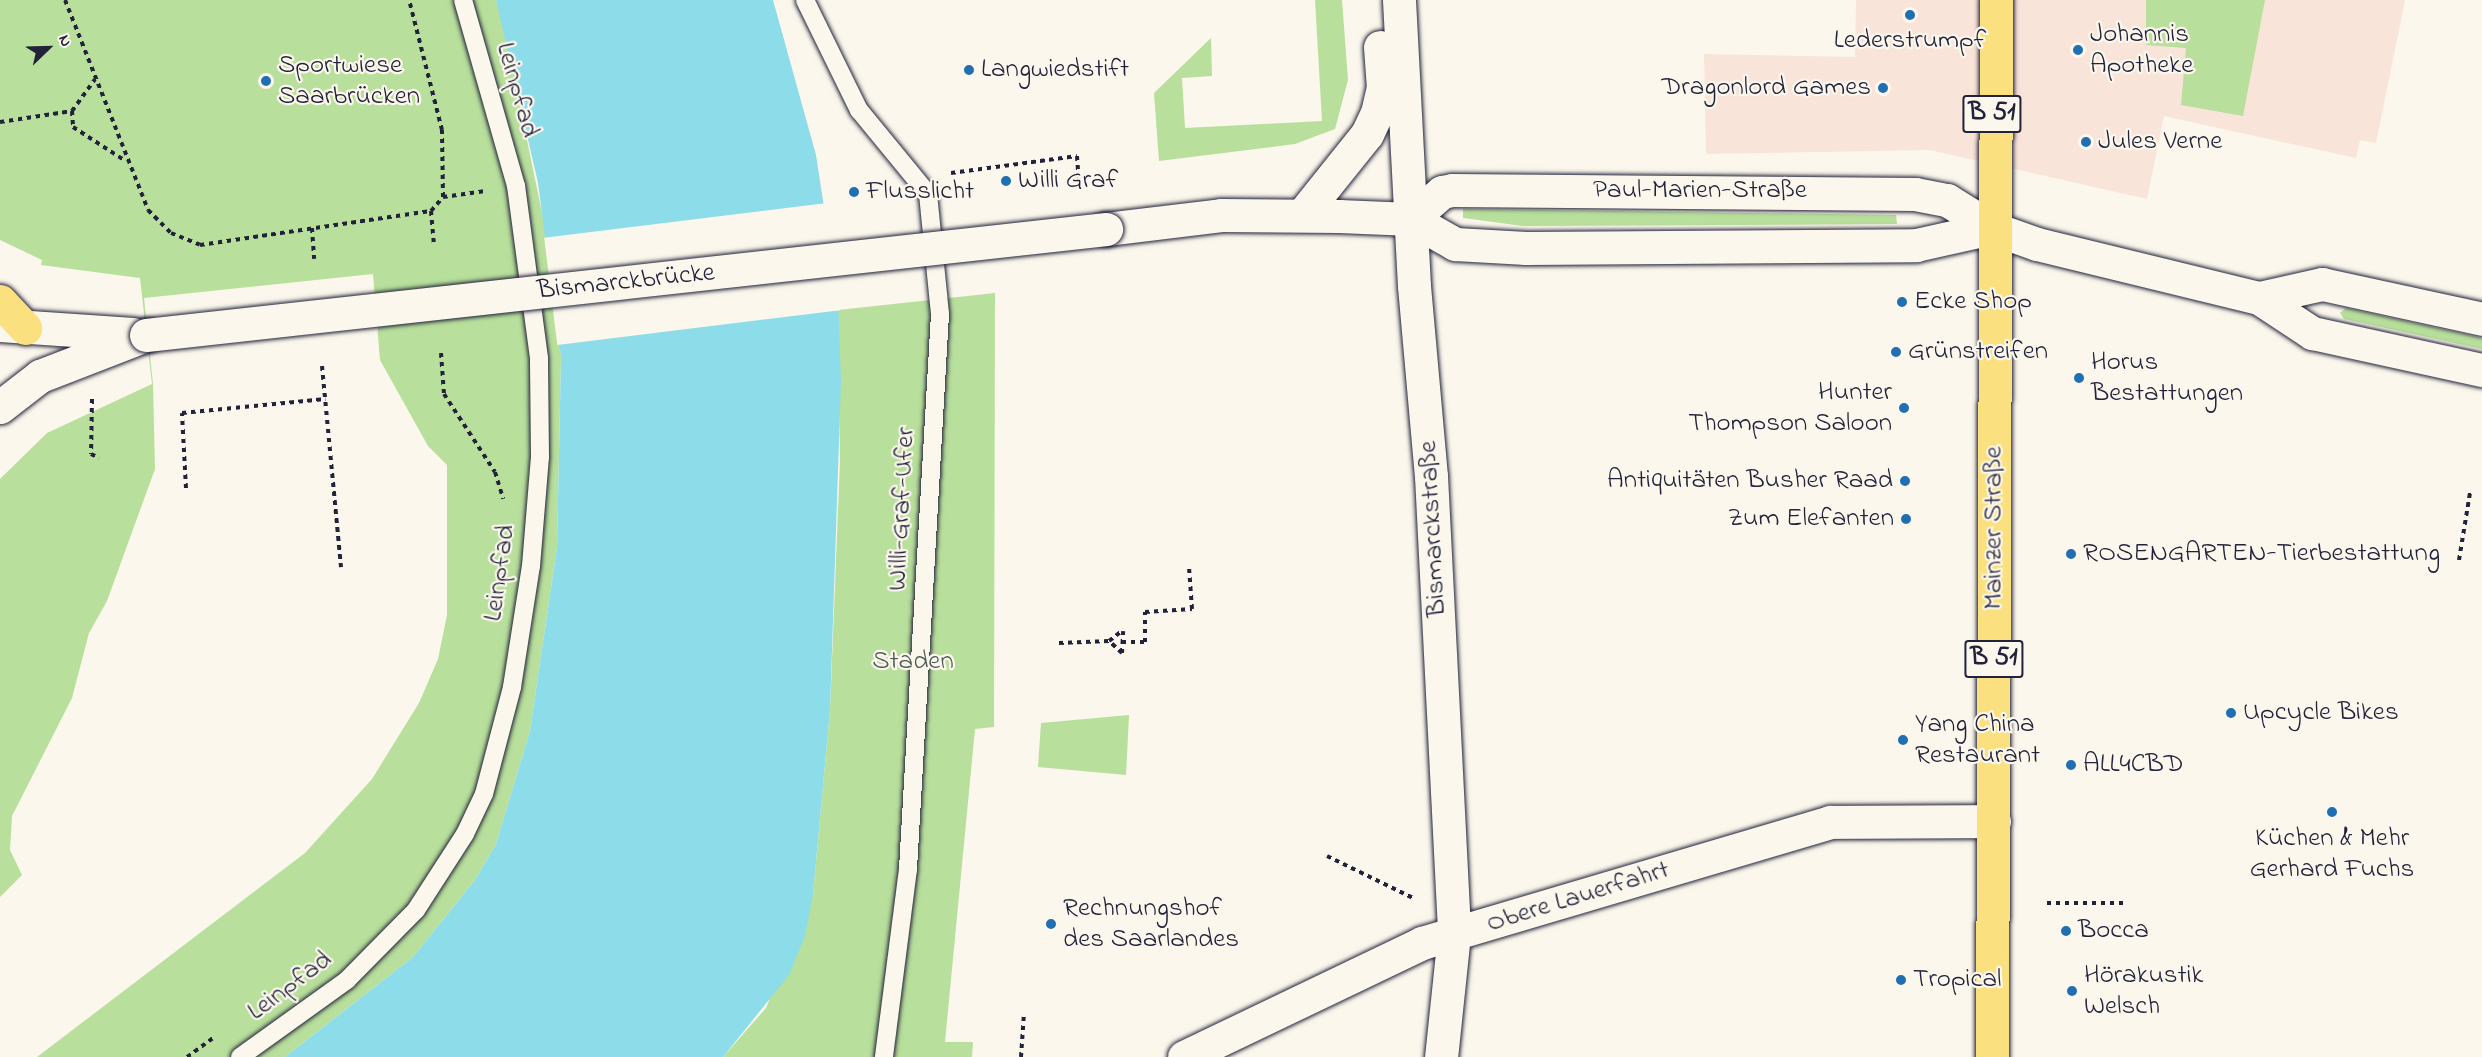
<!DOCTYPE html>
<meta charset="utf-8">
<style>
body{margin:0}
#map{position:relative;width:2482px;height:1057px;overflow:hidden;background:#fbf7ec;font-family:"Indie Flower",sans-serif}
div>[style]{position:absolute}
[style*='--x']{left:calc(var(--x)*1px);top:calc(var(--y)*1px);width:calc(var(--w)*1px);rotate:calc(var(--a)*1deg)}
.built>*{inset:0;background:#f9e4d9}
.green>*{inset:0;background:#b8df9b}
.water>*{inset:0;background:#8cdce9}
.pier>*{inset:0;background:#fbf7ec;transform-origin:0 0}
.path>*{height:4px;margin-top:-2px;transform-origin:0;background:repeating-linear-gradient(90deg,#22223b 0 4.5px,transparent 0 9px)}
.roads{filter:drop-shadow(0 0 2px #22223b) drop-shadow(0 0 2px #22223b)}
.service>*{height:18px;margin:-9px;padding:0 9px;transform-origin:9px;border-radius:9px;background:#fbf7ec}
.minor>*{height:33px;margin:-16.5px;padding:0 16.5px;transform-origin:16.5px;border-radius:16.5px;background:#fbf7ec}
.secondary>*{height:33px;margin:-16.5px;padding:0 16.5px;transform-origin:16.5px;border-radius:16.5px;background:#fbf7ec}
.primary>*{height:33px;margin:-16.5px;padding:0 16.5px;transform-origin:16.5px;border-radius:16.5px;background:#fbe080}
.motorway>*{height:33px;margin:-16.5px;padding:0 16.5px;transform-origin:16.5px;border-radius:16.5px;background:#fbe080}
.bridges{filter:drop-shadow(0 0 2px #22223b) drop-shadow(0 0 2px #22223b)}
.secondary-bridge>*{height:33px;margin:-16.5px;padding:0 16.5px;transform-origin:16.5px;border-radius:16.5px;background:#fbf7ec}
.dots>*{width:16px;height:16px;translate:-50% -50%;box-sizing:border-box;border:3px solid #fbf7ec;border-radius:50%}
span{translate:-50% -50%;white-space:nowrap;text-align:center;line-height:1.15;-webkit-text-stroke:4.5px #fbf7ec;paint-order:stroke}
.shield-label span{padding:2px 4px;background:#fbf7ec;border:2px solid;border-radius:4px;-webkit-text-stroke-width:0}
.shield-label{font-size:26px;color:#22223b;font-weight:700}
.poi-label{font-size:27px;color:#22223b}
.left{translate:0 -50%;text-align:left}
.right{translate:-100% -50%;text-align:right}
.street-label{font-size:27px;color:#22223b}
.park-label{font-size:27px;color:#4f5b58}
.north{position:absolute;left:18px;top:18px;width:60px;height:60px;-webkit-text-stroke:4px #fbf7ec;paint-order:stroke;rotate:67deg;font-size:16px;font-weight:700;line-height:24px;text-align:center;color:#22223b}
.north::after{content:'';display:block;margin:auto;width:21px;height:27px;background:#22223b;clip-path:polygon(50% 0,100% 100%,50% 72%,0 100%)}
</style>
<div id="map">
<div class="built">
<i style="clip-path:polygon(1856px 0,2405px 0,2376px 143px,2360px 140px,2356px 158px,2164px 116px,2147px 199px,1930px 150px,1706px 154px,1704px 54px,1855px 57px)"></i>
</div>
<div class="green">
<i style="clip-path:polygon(0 0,496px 0,503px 24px,552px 261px,561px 357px,557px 547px,530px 731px,496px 844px,475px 880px,413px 957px,285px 1057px,37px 1057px,305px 853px,372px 779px,419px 703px,438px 659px,447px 615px,447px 465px,428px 446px,380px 360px,373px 274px,144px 298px,153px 384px,155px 469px,107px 601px,89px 633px,72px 698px,12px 816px,10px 850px,22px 875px,0 897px,0 479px,47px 433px,152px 384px,140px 278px,41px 265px,42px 260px,0 240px)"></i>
<i style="clip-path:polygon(1315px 0,1342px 0,1348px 80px,1335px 129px,1295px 144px,1159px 161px,1154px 93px,1211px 38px,1212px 76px,1182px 78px,1185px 128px,1322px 121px)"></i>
<i style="clip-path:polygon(2146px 0,2265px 0,2243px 116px,2181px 105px,2186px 48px,2146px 45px)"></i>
<i style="clip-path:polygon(1463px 209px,1896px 215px,1897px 224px,1523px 226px,1463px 218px)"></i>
<i style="clip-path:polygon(995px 293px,994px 727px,975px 729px,945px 1042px,973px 1042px,972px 1057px,723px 1057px,766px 1008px,813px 894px,830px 710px,840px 460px,838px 310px)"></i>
<i style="clip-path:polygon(2346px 308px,2482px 338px,2482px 349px,2344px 319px,2340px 313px)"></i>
<i style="clip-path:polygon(1129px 715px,1126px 775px,1038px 767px,1041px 723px)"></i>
</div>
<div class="water">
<i style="clip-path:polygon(496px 0,773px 0,816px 155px,838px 298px,841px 381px,830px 710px,813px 894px,805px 936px,789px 975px,723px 1057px,285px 1057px,413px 957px,475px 880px,496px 844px,530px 731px,557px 547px,561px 357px,538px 183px)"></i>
</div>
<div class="pier">
<i style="left:827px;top:203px;width:108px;height:285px;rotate:83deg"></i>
</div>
<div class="path">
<i style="--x:65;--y:0;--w:226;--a:68.4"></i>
<i style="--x:148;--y:210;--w:33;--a:45"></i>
<i style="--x:171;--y:233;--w:31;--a:22"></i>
<i style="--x:200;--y:245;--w:233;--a:-8.4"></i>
<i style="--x:431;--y:211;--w:18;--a:-49"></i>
<i style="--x:443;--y:197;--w:67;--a:-90.9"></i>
<i style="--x:442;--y:130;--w:134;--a:-104.2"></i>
<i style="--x:72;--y:111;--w:39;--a:-54"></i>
<i style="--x:0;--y:122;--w:73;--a:-8.7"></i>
<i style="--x:72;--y:111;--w:16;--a:86"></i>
<i style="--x:73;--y:127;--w:61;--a:32.9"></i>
<i style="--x:951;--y:173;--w:127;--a:-7.7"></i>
<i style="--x:1077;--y:156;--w:31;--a:86"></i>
<i style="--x:443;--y:197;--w:43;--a:-7.9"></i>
<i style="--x:431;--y:211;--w:35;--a:85"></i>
<i style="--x:312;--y:228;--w:31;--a:86"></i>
<i style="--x:441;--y:353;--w:41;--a:85.8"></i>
<i style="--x:444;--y:394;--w:93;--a:56.8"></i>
<i style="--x:495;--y:472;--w:28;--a:73"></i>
<i style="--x:322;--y:366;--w:202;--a:84.6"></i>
<i style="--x:92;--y:399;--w:55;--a:91"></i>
<i style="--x:91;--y:454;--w:9;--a:27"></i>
<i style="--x:186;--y:488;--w:75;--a:-93.1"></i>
<i style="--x:182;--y:413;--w:144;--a:-5.6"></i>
<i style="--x:2459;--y:560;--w:68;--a:-80.7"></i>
<i style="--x:1122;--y:642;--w:23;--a:0"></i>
<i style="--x:1145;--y:642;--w:30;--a:-90"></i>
<i style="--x:1145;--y:612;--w:47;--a:-3.7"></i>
<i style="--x:1192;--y:609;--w:42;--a:-94.1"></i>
<i style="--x:1059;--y:643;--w:50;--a:-2.3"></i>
<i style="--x:1122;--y:653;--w:18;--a:-137"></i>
<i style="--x:1109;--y:641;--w:18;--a:-38"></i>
<i style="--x:1122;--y:653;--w:22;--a:-87"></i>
<i style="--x:1327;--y:856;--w:96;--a:26"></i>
<i style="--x:2047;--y:903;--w:81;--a:0"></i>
<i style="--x:187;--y:1057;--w:32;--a:-36"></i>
<i style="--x:1021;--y:1057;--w:44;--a:-86.1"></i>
</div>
<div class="roads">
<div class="service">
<i style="--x:805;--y:0;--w:123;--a:63.9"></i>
<i style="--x:859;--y:110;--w:109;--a:50.6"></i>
<i style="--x:928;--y:194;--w:121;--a:84.3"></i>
<i style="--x:940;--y:314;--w:556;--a:93.3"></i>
<i style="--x:908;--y:869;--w:190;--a:97.3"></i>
<i style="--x:240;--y:1057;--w:132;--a:-35.7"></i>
<i style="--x:347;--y:980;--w:98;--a:-45.4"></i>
<i style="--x:416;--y:910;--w:90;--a:-57.2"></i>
<i style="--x:465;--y:834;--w:44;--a:-64.6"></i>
<i style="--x:484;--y:794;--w:111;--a:-75.3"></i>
<i style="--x:512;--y:687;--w:122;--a:-81.1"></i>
<i style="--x:531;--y:566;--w:109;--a:-85.3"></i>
<i style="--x:540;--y:457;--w:99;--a:-90.6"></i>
<i style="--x:539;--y:358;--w:174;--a:-97.6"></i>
<i style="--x:516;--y:186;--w:193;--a:-105.9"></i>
</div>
<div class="minor">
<i style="--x:1399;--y:0;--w:286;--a:87"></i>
<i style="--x:1414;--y:286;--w:191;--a:84.9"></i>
<i style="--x:1431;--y:476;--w:459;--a:87.1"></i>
<i style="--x:1454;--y:934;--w:124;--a:96"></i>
<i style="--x:1302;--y:215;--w:104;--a:-51.3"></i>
<i style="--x:1367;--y:134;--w:23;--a:-65"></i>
<i style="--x:1377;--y:113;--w:26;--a:-77"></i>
<i style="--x:1383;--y:88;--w:41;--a:-94.2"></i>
<i style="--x:1184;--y:1057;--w:264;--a:-25.6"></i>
<i style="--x:1422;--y:943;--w:426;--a:-16.5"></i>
<i style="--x:1830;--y:822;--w:164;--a:-0.3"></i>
</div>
<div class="secondary">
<i style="--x:1411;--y:219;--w:41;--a:-41.1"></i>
<i style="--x:1442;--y:192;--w:10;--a:-11"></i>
<i style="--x:1452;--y:190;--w:463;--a:0.5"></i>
<i style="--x:1915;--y:194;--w:33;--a:11"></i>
<i style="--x:1947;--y:200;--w:53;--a:31.9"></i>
<i style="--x:1992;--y:228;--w:48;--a:19.6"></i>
<i style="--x:2037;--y:244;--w:228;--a:13.7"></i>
<i style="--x:2259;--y:298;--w:64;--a:33.4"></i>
<i style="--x:2312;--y:333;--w:174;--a:12.3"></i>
<i style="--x:1106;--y:229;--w:116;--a:-6.9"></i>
<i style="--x:1221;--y:215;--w:118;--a:0.5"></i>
<i style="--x:1339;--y:216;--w:72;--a:2.4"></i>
<i style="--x:1411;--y:219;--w:51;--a:29.6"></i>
<i style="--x:1455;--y:244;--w:71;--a:3.2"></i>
<i style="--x:1526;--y:248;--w:390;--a:-0.4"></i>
<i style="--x:1916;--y:245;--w:78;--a:-12.6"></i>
<i style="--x:2259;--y:298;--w:65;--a:-12.5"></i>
<i style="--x:2322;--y:284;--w:164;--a:12.3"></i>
<i style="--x:0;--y:325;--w:133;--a:3.9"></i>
<i style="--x:0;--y:407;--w:51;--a:-37.8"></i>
<i style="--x:40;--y:376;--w:114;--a:-21.1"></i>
</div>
<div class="primary">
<i style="--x:1992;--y:1057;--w:1057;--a:-89.78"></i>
</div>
<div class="motorway">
<i style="--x:0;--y:301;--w:37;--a:47"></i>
</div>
</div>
<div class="bridges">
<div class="secondary-bridge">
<i style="--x:146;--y:335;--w:966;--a:-6.3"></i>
</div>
</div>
<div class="dots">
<i style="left:1910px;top:15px;background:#1f6fb2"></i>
<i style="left:2078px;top:50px;background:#1f6fb2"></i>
<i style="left:969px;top:70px;background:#1f6fb2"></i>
<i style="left:266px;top:81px;background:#1f6fb2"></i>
<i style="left:1883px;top:88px;background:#1f6fb2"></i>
<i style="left:2086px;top:142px;background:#1f6fb2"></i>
<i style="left:1006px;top:181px;background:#1f6fb2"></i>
<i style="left:854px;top:192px;background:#1f6fb2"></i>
<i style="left:1902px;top:302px;background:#1f6fb2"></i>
<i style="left:1896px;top:352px;background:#1f6fb2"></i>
<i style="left:2079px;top:378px;background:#1f6fb2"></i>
<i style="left:1904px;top:408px;background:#1f6fb2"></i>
<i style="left:1905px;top:481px;background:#1f6fb2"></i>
<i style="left:1906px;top:519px;background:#1f6fb2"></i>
<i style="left:2071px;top:554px;background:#1f6fb2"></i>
<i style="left:2231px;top:713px;background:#1f6fb2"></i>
<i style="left:1903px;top:740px;background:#1f6fb2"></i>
<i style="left:2071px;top:765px;background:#1f6fb2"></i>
<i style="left:2332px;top:812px;background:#1f6fb2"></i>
<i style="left:1051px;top:924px;background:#1f6fb2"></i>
<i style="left:2066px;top:931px;background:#1f6fb2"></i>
<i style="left:1901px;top:980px;background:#1f6fb2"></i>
<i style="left:2072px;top:991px;background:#1f6fb2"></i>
</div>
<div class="shield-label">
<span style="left:1992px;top:114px">B 51</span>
<span style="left:1994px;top:659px">B 51</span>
</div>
<div class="poi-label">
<span class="left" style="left:2090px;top:50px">Johannis<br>Apotheke</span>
<span style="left:1910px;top:41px">Lederstrumpf</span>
<span class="left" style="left:278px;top:81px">Sportwiese<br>Saarbrücken</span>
<span class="left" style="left:981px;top:70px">Langwiedstift</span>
<span class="right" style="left:1871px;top:88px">Dragonlord Games</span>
<span class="left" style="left:2098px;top:142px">Jules Verne</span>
<span class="left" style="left:1018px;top:181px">Willi Graf</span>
<span class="left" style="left:866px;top:192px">Flusslicht</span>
<span class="left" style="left:1914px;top:302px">Ecke Shop</span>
<span class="left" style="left:1908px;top:352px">Grünstreifen</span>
<span class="left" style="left:2091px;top:378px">Horus<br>Bestattungen</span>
<span class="right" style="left:1892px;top:408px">Hunter<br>Thompson Saloon</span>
<span class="right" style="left:1893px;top:481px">Antiquitäten Busher Raad</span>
<span class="right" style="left:1894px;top:519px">Zum Elefanten</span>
<span class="left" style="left:2083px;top:554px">ROSENGARTEN-Tierbestattung</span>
<span class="left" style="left:2243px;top:713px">Upcycle Bikes</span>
<span class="left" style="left:1915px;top:740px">Yang China<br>Restaurant</span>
<span class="left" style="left:2083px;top:765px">ALL4CBD</span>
<span style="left:2332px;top:854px">Küchen &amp; Mehr<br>Gerhard Fuchs</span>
<span class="left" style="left:1063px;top:924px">Rechnungshof<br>des Saarlandes</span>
<span class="left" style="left:2078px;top:931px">Bocca</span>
<span class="left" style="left:2084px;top:991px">Hörakustik<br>Welsch</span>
<span class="left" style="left:1913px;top:980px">Tropical</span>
</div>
<div class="street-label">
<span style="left:517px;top:90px;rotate:74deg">Leinpfad</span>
<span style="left:1700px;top:191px">Paul-Marien-Straße</span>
<span style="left:626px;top:282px;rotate:-6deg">Bismarckbrücke</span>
<span style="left:902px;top:509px;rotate:-87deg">Willi-Graf-Ufer</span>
<span style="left:1994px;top:528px;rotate:-90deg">Mainzer Straße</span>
<span style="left:1433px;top:529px;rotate:-93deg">Bismarckstraße</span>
<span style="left:500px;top:573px;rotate:-82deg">Leinpfad</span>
<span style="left:1578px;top:897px;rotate:-17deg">Obere Lauerfahrt</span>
<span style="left:290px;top:986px;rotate:-37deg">Leinpfad</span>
</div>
<div class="park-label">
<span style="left:913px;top:662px">Staden</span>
</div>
<div class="north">N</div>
</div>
